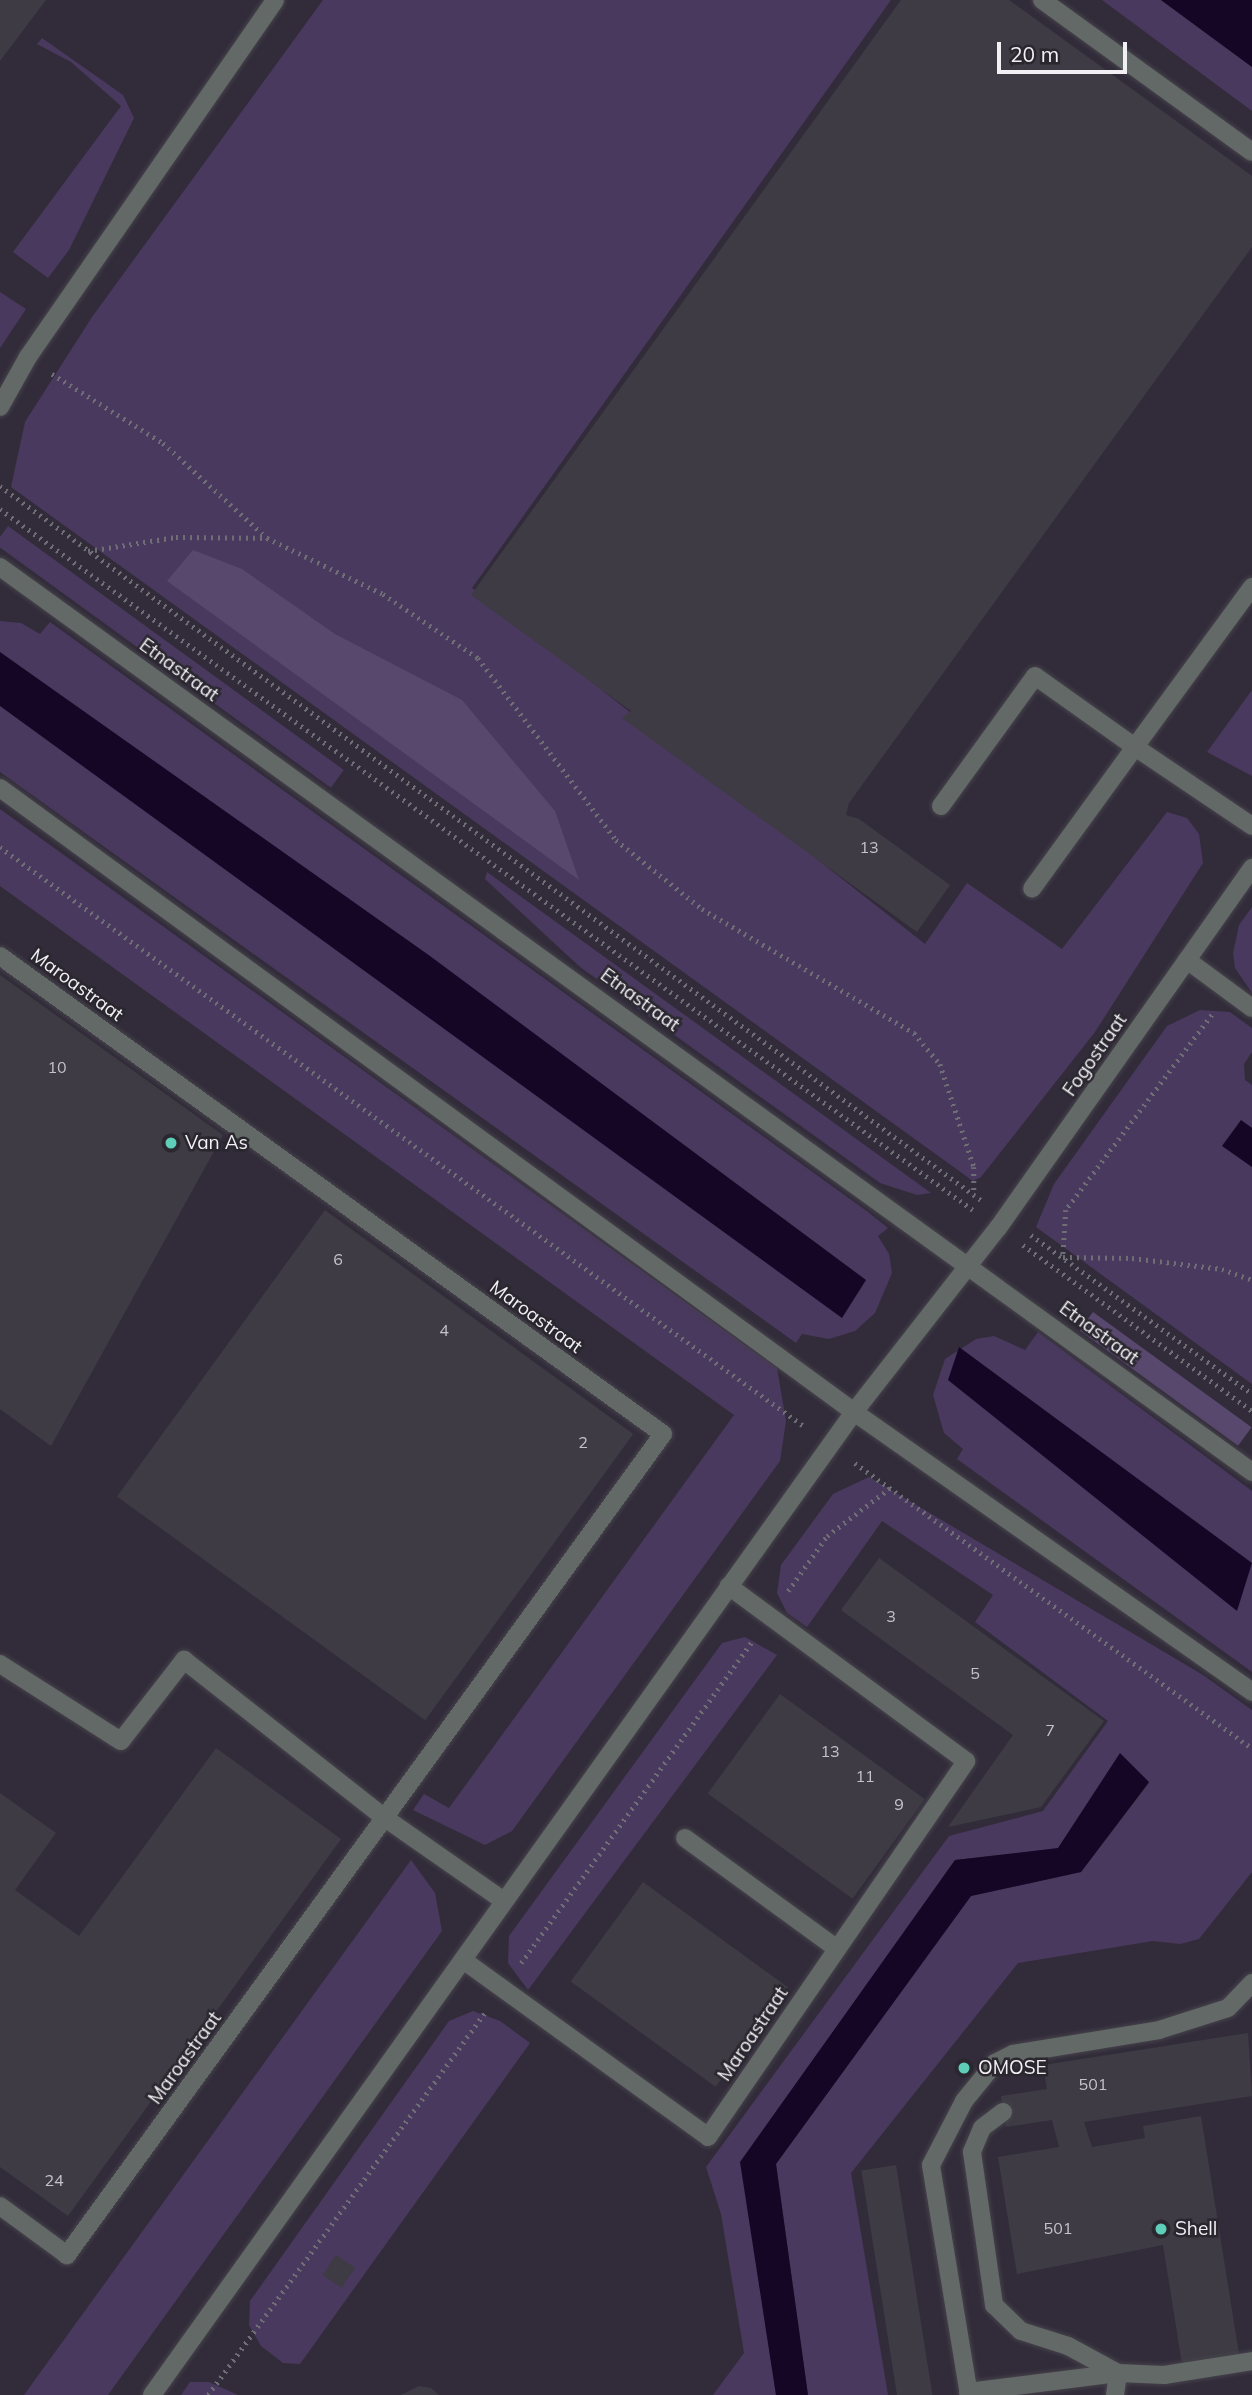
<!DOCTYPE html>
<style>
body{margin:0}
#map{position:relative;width:1252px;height:2395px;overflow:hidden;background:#2a272f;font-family:Mulish,sans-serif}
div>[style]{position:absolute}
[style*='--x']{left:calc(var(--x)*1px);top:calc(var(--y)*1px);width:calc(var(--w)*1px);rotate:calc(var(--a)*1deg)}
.built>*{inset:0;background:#322c3a}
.green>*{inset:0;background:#49395e;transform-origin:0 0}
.forest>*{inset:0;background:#59486e;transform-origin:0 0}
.water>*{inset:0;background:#160626}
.building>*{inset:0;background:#3e3b44;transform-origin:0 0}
.path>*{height:4.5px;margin-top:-2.25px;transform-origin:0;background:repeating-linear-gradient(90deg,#706e75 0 2px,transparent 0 7px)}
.roads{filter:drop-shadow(0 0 2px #46434b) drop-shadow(0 0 2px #46434b)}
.service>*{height:18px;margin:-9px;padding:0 9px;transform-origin:9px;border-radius:9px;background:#636967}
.minor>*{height:18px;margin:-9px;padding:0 9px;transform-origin:9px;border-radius:9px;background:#636967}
.tertiary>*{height:18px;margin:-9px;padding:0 9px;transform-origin:9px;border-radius:9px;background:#636967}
.dots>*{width:19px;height:19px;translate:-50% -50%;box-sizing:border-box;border:4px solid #2a272f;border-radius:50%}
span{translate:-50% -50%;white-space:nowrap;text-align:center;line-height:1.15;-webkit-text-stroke:5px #2a272f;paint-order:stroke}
.number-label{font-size:16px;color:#c5c3c9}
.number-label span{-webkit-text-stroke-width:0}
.street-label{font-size:19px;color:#f2f0f5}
.poi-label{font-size:19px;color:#f2f0f5}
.left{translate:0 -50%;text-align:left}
.scale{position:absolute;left:997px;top:42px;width:130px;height:32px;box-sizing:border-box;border:4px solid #f2f0f5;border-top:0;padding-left:9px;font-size:21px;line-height:24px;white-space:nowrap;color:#f2f0f5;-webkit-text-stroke:5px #2a272f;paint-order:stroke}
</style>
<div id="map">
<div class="built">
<i style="clip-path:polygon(0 0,1197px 0,1252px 41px,1252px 2395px,0 2395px)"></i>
</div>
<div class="green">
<i style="clip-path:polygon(323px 0,891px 0,472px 588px,925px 944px,967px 883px,1062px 949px,1167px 812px,1187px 818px,1199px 834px,1203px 863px,1095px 1032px,981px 1177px,973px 1181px,11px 487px,25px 422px,92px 317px)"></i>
<i style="clip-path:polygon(1102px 0,1161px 0,1252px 67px,1252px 111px)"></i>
<i style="clip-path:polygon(42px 38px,123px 95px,134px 118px,69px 250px,48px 278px,13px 252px,121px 106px,71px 62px,37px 44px)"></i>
<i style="clip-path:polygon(0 292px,26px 309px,0 348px)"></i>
<i style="left:8px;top:526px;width:415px;height:22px;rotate:36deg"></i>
<i style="clip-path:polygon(0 621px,21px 623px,40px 634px,50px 622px,868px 1212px,888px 1228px,878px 1236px,889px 1254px,892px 1273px,875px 1313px,855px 1331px,829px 1339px,802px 1334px,796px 1343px,0 772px)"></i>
<i style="clip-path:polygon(1252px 690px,1252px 776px,1207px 752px)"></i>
<i style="clip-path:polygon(0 809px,777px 1368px,786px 1421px,780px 1461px,512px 1831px,485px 1845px,413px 1810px,424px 1794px,449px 1808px,734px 1415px,0 886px)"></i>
<i style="clip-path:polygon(487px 872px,931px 1193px,917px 1195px,880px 1183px,580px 967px,485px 879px)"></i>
<i style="clip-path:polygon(1252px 907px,1252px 993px,1235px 968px,1233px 953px,1239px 925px)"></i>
<i style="clip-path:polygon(1200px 1010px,1230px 1012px,1252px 1028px,1252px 1052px,1244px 1064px,1245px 1080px,1252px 1085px,1252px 1128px,1241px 1121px,1223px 1146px,1252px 1167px,1252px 1384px,1036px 1227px,1054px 1184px,1167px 1026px)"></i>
<i style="clip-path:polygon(1038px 1332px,1252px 1491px,1252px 1672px,957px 1459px,963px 1449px,944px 1433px,933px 1395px,945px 1359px,976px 1339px,994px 1336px,1025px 1350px)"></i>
<i style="clip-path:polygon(869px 1477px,1203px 1675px,1252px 1710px,1252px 1872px,1199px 1939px,1180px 1944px,1153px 1941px,1018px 1963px,851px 2173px,888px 2395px,808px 2395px,776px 2164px,971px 1896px,1081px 1872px,1149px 1783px,1120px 1754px,1058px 1849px,955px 1860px,741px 2162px,776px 2395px,713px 2395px,744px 2353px,721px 2214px,706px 2167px,949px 1836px,1043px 1811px,1108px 1721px,975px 1622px,993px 1595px,882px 1521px,807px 1627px,787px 1613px,777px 1593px,781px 1565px,833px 1494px)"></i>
<i style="clip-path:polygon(745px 1637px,777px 1655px,528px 1990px,508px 1963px,509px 1936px,722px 1643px)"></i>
<i style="clip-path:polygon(411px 1860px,435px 1893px,442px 1931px,108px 2395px,24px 2395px)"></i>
<i style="clip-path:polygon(473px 2011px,500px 2021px,530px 2043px,300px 2364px,283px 2363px,261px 2346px,249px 2325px,250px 2301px,449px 2021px)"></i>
<i style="clip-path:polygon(190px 2382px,209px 2382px,238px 2395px,181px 2395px)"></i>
</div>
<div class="forest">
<i style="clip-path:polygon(193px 550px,242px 569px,335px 634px,462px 700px,555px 811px,579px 880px,167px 581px)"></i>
<i style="left:1093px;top:1312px;width:196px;height:23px;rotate:36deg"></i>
</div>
<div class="water">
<i style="clip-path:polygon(1161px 0,1252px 0,1252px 67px)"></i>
<i style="clip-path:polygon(0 652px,430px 956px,866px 1280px,842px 1318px,0 706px)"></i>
<i style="clip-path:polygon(1241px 1120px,1252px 1128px,1252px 1167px,1222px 1146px)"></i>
<i style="clip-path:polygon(959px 1347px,1252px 1563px,1237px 1611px,948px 1380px)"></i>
<i style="clip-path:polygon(1120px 1753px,1149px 1782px,1081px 1872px,971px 1896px,776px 2164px,808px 2395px,776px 2395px,740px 2162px,955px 1860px,1058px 1848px)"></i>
</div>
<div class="building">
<i style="clip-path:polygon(0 0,46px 0,0 61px)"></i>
<i style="clip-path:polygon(901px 0,1009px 0,1252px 176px,1252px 247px,849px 803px,846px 815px,859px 819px,950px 885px,917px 932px,622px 718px,631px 711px,471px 595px)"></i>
<i style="clip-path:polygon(0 975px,223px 1135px,51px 1446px,0 1409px)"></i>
<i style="left:325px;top:1210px;width:381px;height:354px;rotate:36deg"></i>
<i style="clip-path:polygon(879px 1558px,1104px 1721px,1041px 1807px,948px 1827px,1013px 1735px,841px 1610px)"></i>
<i style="left:780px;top:1694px;width:179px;height:123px;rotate:36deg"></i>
<i style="clip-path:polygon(216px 1748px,341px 1839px,68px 2216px,0 2167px,0 1793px,56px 1833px,15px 1890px,79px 1936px)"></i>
<i style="left:643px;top:1882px;width:179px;height:123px;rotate:36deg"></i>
<i style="clip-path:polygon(1248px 2033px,1252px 2096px,1084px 2122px,1092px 2147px,1145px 2138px,1143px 2126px,1201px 2116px,1239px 2354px,1182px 2364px,1163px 2245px,1017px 2274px,998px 2157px,1059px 2147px,1052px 2120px,1006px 2127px,1001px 2096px,1047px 2089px,1043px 2065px)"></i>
<i style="left:896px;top:2165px;width:233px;height:35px;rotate:81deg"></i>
<i style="left:336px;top:2255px;width:23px;height:24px;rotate:34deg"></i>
<i style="clip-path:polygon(419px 2386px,431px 2388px,439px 2395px,401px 2395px)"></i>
</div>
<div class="path">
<i style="--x:52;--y:374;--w:131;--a:31.9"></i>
<i style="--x:163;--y:443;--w:141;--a:42.4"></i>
<i style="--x:267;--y:538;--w:129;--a:25.8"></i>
<i style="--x:383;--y:594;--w:115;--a:34"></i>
<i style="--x:478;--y:658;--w:228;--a:52.8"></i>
<i style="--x:616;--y:840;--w:110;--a:38.7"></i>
<i style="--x:702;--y:909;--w:246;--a:30.3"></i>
<i style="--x:914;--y:1033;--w:40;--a:50"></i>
<i style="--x:940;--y:1064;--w:108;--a:71.7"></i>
<i style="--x:974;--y:1167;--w:28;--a:90"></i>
<i style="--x:0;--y:486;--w:1213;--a:36.05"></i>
<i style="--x:0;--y:509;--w:1199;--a:35.77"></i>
<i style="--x:88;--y:551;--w:89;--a:-9"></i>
<i style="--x:176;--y:537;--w:90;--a:0.6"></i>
<i style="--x:0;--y:847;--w:992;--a:35.77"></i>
<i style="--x:1212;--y:1015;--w:244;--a:126.8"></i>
<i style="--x:1066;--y:1210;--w:47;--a:93.7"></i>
<i style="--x:1063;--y:1257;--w:69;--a:0.8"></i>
<i style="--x:1132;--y:1258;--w:91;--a:7"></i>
<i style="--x:1222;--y:1269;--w:32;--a:20"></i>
<i style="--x:1031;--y:1235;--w:272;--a:35.7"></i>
<i style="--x:1023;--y:1245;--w:283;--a:35.9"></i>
<i style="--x:855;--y:1463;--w:489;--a:35.7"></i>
<i style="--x:788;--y:1591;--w:67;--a:-54.7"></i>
<i style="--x:827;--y:1536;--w:79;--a:-37.3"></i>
<i style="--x:521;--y:1963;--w:396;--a:-54.3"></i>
<i style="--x:208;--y:2395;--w:472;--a:-54.1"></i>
</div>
<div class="roads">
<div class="service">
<i style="--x:1042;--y:0;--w:259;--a:35.9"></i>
<i style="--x:0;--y:407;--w:57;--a:-60.8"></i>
<i style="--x:28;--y:357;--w:434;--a:-55.3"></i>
<i style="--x:1252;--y:587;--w:198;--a:126.2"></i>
<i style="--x:1135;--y:747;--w:141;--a:34"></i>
<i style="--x:941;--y:806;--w:160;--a:-54.1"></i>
<i style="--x:1035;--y:676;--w:123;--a:35.4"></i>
<i style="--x:1135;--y:747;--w:175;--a:126"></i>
<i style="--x:0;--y:956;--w:817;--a:35.79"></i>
<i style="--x:663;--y:1434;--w:1015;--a:125.98"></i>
<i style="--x:67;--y:2255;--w:83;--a:-143.8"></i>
<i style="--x:1187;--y:960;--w:81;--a:36.4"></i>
<i style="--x:0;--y:1664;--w:143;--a:32.5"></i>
<i style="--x:121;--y:1741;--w:103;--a:-52.1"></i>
<i style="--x:184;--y:1660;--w:256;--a:38.2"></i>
<i style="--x:385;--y:1818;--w:145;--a:34.9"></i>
<i style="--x:685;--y:1838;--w:188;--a:36.1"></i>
<i style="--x:463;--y:1960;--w:302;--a:35.8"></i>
<i style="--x:708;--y:2137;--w:456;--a:-55.5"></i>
<i style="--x:966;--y:1761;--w:295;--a:-143.6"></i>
<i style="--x:1003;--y:2112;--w:26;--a:143"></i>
<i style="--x:982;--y:2128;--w:26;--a:113"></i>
<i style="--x:972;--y:2152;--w:155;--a:81.8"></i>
<i style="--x:994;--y:2305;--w:37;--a:44"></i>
<i style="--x:1021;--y:2331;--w:49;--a:17.7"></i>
<i style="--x:1068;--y:2346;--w:57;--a:28.4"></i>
<i style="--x:968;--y:2392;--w:151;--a:-7.2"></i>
<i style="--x:1118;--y:2373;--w:46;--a:2.5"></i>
<i style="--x:1164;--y:2375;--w:89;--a:-9"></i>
<i style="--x:969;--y:2395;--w:233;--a:-99.4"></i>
<i style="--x:931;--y:2165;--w:72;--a:-62.7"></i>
<i style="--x:964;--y:2101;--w:49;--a:-50.8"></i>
<i style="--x:995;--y:2063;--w:20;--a:-27"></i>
<i style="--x:1013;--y:2054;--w:148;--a:-9.3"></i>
<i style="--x:1159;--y:2030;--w:72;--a:-17.7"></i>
<i style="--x:1228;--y:2008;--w:35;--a:-46"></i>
<i style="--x:1115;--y:2395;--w:22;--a:-82"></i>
</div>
<div class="minor">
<i style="--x:152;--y:2395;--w:1208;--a:-54.47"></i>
<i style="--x:854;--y:1412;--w:234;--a:-52"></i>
<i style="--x:998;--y:1228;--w:441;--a:-54.8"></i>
</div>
<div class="tertiary">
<i style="--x:0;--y:567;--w:1545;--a:35.86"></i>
<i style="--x:0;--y:788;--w:1058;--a:36.15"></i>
<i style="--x:854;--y:1412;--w:487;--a:35.1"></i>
</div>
</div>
<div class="dots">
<i style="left:171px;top:1143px;background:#5eceb8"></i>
<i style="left:964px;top:2068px;background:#5eceb8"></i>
<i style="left:1161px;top:2229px;background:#5eceb8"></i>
</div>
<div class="number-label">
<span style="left:869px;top:847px">13</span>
<span style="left:57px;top:1067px">10</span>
<span style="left:338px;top:1259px">6</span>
<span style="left:444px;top:1330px">4</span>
<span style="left:583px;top:1442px">2</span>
<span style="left:891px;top:1616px">3</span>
<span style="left:975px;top:1673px">5</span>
<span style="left:1050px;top:1730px">7</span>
<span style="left:830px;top:1751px">13</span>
<span style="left:865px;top:1776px">11</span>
<span style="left:899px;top:1804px">9</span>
<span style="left:1093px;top:2084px">501</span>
<span style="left:54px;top:2180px">24</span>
<span style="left:1058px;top:2228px">501</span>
</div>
<div class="street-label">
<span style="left:179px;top:670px;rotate:36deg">Etnastraat</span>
<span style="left:77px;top:985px;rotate:36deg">Maroastraat</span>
<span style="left:640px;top:1000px;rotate:36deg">Etnastraat</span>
<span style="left:1095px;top:1055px;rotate:-55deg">Fogostraat</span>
<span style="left:536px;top:1317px;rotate:36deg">Maroastraat</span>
<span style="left:1099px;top:1333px;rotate:36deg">Etnastraat</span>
<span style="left:753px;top:2034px;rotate:-56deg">Maroastraat</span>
<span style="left:185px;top:2058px;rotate:-54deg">Maroastraat</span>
</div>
<div class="poi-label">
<span class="left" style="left:185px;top:1143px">Van As</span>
<span class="left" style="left:978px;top:2068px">OMOSE</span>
<span class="left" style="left:1175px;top:2229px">Shell</span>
</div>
<div class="scale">20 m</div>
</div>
